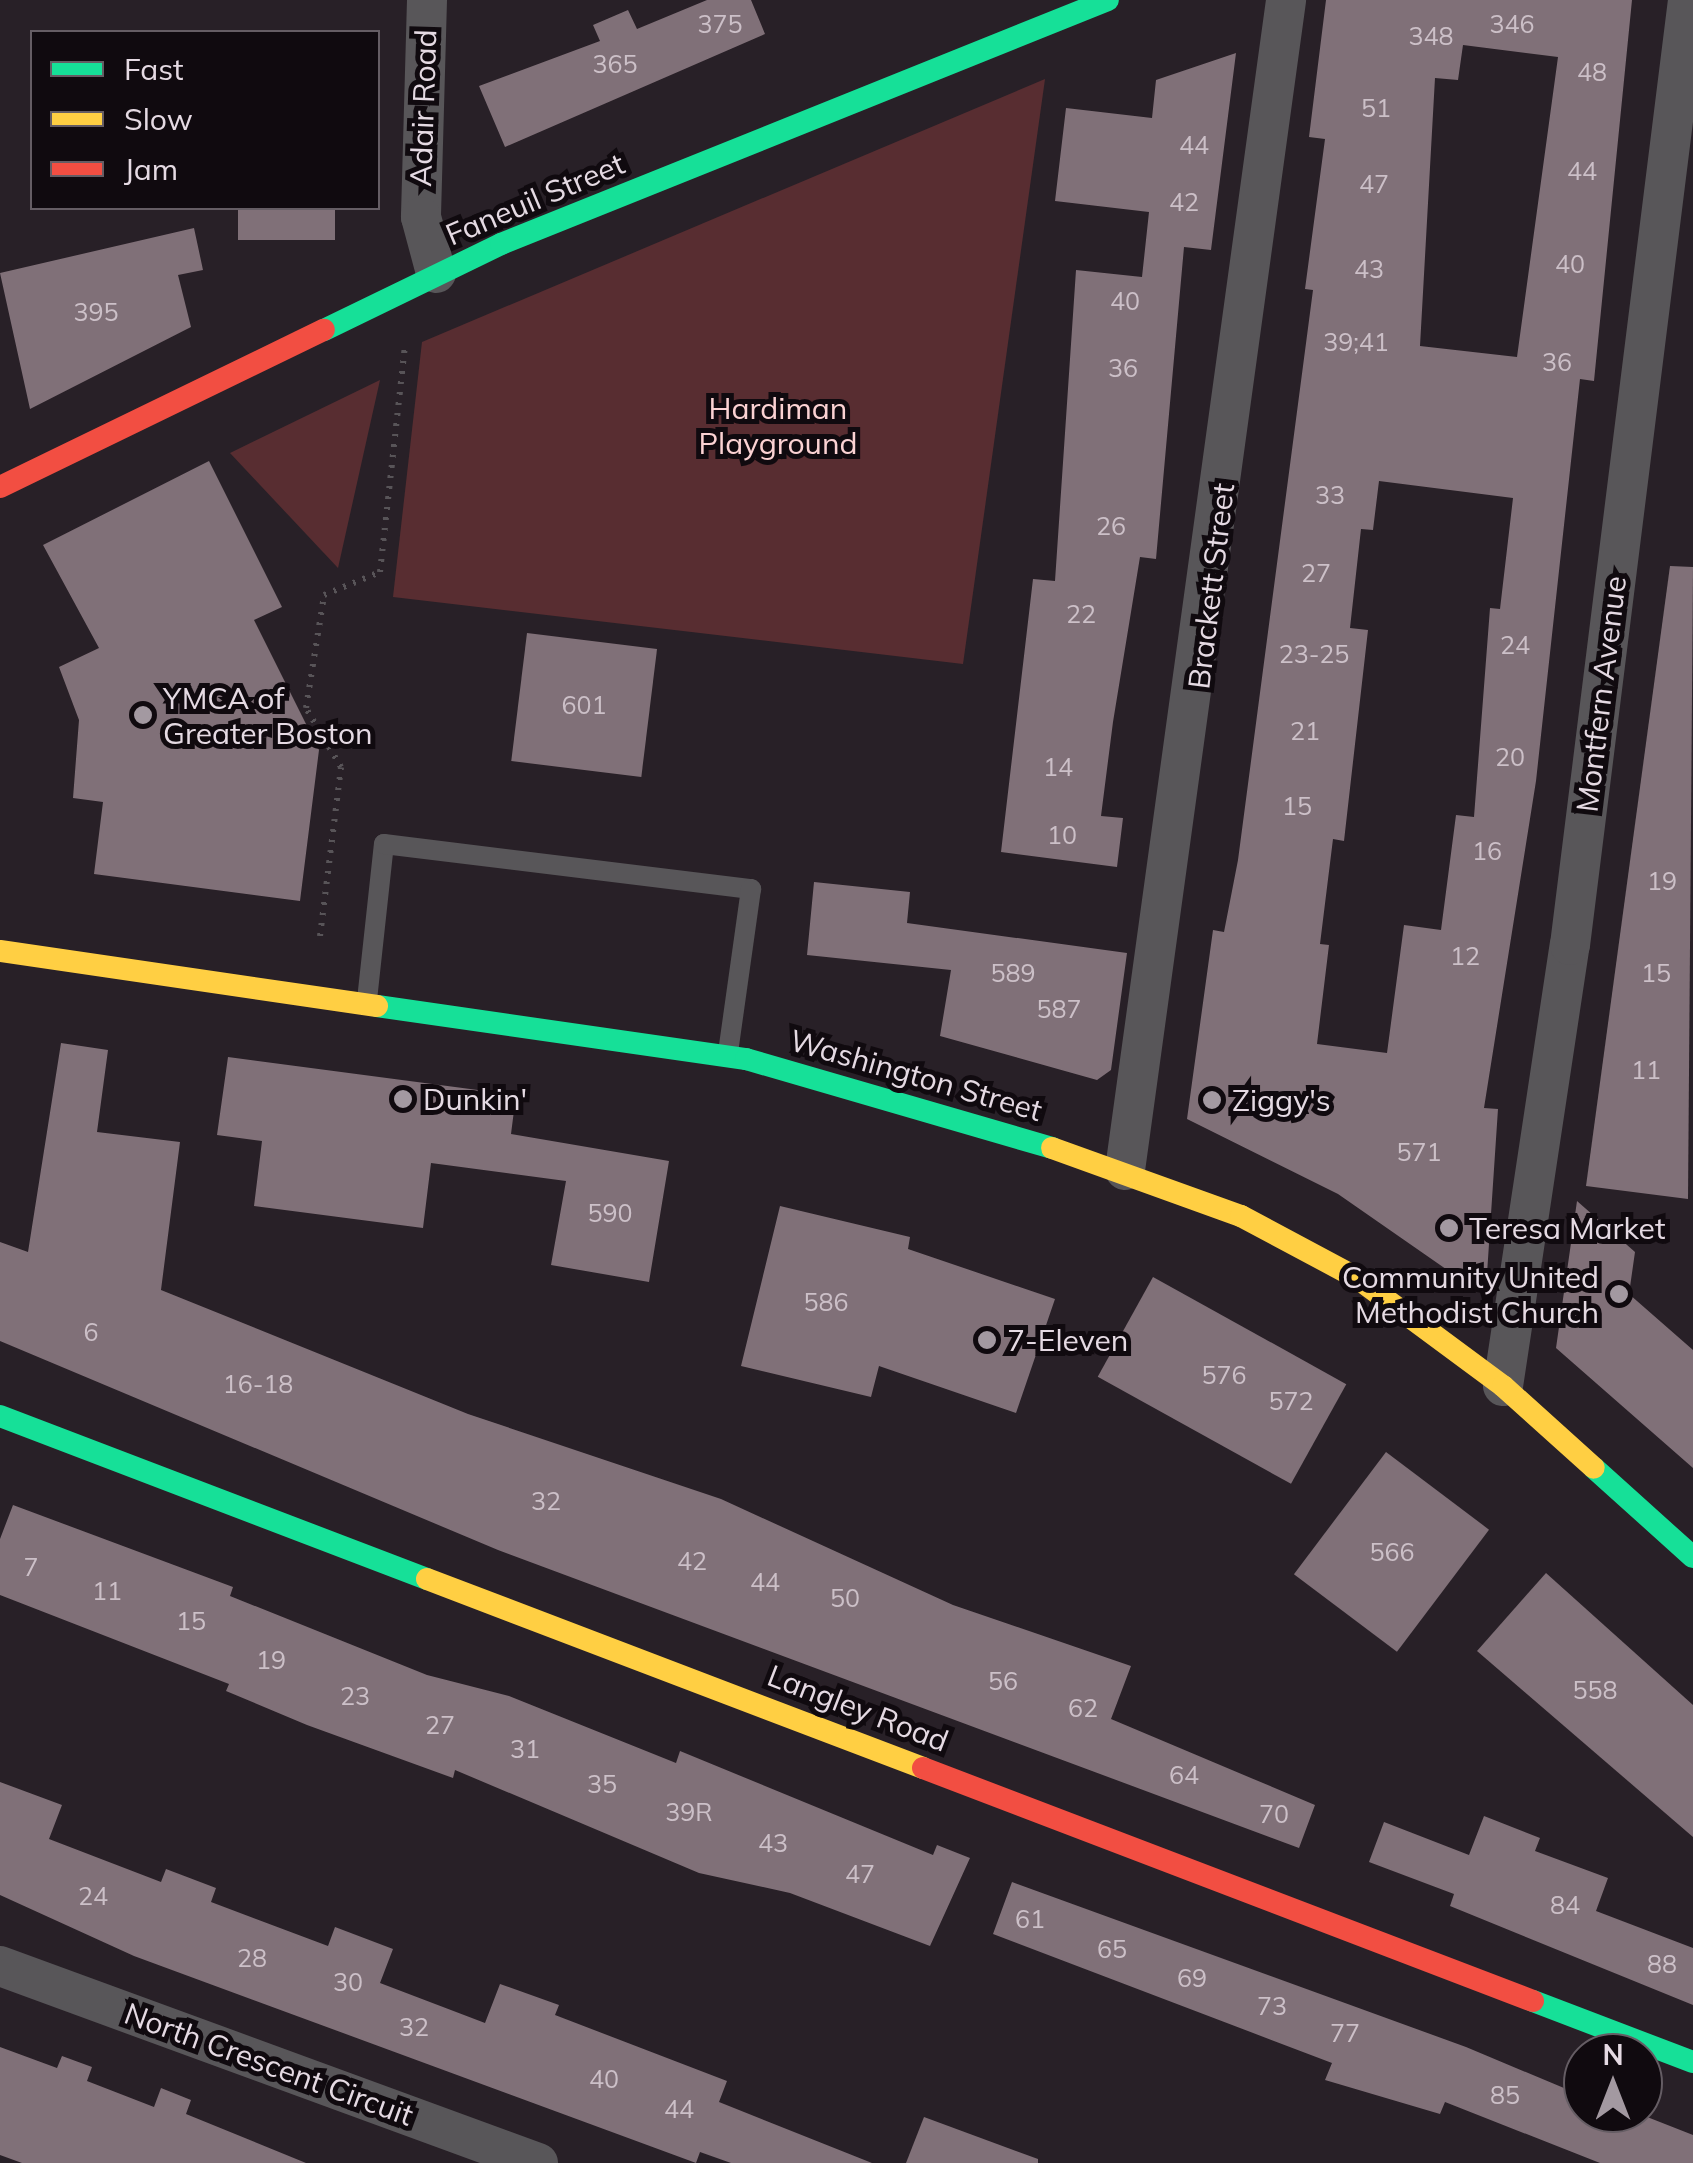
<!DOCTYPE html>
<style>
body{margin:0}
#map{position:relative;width:1693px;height:2163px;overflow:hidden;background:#282027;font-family:Mulish,sans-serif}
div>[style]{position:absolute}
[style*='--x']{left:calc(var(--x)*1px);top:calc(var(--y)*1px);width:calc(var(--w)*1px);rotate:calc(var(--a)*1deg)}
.green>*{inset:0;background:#582d31}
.building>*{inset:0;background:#807078;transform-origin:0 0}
.path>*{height:6px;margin-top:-3px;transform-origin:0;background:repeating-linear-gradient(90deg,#585458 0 2.5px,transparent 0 10.5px)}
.lane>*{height:20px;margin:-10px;padding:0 10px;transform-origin:10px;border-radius:10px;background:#585659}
.street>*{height:40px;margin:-20px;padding:0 20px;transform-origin:20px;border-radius:20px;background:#585659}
.fast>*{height:22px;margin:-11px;padding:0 11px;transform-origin:11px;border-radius:11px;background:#16e098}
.slow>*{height:22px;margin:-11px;padding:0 11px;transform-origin:11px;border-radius:11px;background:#ffcf43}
.jam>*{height:22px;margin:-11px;padding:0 11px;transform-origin:11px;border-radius:11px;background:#f24e42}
.dots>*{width:28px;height:28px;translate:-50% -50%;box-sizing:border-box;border:5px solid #100a0f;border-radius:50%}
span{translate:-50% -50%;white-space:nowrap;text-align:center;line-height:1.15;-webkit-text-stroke:10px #100a0f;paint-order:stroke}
.number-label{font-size:25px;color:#ccc0c8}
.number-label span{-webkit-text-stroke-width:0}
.street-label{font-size:30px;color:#e5dae3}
.park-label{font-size:30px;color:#fbd2d3}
.poi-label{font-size:30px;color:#e5dae3}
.left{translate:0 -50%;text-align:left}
.right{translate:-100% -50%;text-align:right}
.legend{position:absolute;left:30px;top:30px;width:350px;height:180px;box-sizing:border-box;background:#100a0f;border:2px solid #655d64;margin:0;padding:12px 18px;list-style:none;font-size:30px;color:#e5dae3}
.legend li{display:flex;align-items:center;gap:20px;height:50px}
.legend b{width:50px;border:2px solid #655d64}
.north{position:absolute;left:1563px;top:2033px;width:100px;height:100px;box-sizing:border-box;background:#100a0f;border:2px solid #655d64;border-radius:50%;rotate:0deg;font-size:28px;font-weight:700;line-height:40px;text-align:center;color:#e5dae3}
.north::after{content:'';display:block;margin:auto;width:35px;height:45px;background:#a399a1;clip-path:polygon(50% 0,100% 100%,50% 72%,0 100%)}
</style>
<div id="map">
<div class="green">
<i style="clip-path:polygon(1045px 79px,963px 664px,393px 597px,422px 342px)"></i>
<i style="clip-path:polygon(380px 380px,338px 568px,230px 453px)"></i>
</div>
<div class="building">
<i style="clip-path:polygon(707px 0,751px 0,765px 34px,505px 147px,479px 86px,600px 41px,593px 25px,628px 10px,637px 29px)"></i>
<i style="clip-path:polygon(evenodd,1326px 0,1632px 0,1594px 381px,1580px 379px,1536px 781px,1484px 1108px,1498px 1109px,1487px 1274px,1466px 1283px,1338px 1194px,1187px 1119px,1213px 930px,1224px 932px,1238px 860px,1313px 290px,1305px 289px,1325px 139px,1309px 137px,1326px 0,1463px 45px,1558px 57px,1517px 357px,1420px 346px,1435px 78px,1458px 80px,1463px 45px,1326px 0,1379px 481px,1513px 498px,1500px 609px,1490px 608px,1474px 817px,1456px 815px,1441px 930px,1404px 925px,1387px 1053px,1317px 1044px,1329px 945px,1320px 944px,1333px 839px,1344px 841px,1368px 630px,1350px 628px,1361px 529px,1373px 530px,1379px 481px)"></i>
<i style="clip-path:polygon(1236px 53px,1211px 250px,1184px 247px,1156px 559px,1140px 557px,1113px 722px,1101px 816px,1123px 818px,1117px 867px,1001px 852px,1033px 579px,1055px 581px,1076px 270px,1142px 277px,1149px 212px,1055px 201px,1066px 108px,1152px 118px,1156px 80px)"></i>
<i style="left:238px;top:208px;width:97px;height:32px"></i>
<i style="clip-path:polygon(194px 228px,203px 270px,178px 275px,191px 327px,30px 409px,0 273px)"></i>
<i style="clip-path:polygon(209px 461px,282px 607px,254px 620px,319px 750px,300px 901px,94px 874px,103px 802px,73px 798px,79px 720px,59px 667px,99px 648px,43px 545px)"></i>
<i style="clip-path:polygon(1670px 566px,1693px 567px,1688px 1199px,1586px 1186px)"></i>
<i style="left:527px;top:633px;width:131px;height:129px;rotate:7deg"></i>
<i style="clip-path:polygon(814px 882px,910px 892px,907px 923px,1127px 953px,1111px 1070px,1097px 1080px,940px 1036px,951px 970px,807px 955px)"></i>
<i style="clip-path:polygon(61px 1043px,108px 1050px,97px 1132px,180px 1142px,161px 1290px,468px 1414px,721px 1499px,953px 1605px,1131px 1666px,1111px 1719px,1315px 1805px,1299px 1848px,498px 1550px,0 1341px,0 1242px,28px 1252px)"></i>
<i style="clip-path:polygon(228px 1057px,516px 1095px,511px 1134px,669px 1161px,649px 1282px,551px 1265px,566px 1181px,431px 1163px,423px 1228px,254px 1206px,262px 1141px,217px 1135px)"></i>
<i style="clip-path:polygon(1577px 1201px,1635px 1252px,1629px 1294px,1693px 1350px,1693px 1468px,1556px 1348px)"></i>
<i style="clip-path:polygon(780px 1206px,910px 1237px,908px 1249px,1055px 1299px,1016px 1413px,879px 1366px,871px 1397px,741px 1366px)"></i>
<i style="left:1153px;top:1277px;width:221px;height:114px;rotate:29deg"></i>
<i style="left:1386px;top:1452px;width:129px;height:153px;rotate:37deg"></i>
<i style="clip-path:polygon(13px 1505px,233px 1587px,230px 1596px,427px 1675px,509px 1696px,676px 1763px,680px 1751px,933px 1855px,937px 1845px,970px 1858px,930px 1946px,790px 1893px,699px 1873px,455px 1770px,453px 1778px,307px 1725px,226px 1691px,229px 1684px,0 1595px,0 1539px)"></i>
<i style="clip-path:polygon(1546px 1573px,1693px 1705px,1693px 1837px,1477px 1651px)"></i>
<i style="clip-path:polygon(0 1782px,62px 1805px,49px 1839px,161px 1882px,166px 1869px,216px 1888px,211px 1902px,328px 1946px,335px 1927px,393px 1949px,380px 1983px,485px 2023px,500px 1984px,559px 2005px,555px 2015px,727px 2081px,719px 2102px,872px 2163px,731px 2163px,700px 2152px,696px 2163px,134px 1956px,0 1895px)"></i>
<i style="clip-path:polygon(1484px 1816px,1540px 1838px,1535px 1851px,1608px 1878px,1596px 1911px,1693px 1948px,1693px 2005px,1450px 1906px,1454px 1894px,1369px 1862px,1384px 1822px,1469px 1855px)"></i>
<i style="clip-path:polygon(1012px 1882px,1466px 2047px,1583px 2096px,1583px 2113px,1637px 2113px,1693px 2135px,1693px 2163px,1600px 2163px,1445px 2102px,1440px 2114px,1325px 2080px,1332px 2063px,993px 1934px)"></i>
<i style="clip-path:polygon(0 2047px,57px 2068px,62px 2056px,92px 2067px,87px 2081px,154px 2107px,161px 2088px,191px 2100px,186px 2114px,306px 2163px,22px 2163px,0 2155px)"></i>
<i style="clip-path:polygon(924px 2117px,1038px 2159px,1038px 2163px,906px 2163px)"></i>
</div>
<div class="path">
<i style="--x:320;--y:936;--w:170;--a:-82.9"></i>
<i style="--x:341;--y:767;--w:69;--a:-120.7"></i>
<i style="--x:306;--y:708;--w:114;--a:-80.9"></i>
<i style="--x:324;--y:595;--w:61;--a:-22.3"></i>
<i style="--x:380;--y:572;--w:226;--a:-83.7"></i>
</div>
<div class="lane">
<i style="--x:367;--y:1000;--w:157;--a:-83.8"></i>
<i style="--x:384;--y:844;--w:370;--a:7"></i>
<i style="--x:751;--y:889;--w:166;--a:98"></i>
</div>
<div class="street">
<i style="--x:427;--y:0;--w:217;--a:91.6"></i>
<i style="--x:421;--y:217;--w:58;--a:75"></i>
<i style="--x:1125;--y:1170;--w:1181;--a:-82.16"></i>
<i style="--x:1503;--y:1386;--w:446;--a:-81.4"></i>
<i style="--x:1570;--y:945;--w:952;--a:-82.88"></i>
<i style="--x:0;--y:1966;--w:573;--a:20.11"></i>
</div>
<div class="fast">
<i style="--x:324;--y:330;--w:197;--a:-25.9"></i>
<i style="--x:501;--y:244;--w:654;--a:-21.9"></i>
<i style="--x:377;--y:1006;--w:373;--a:8.2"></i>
<i style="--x:746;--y:1059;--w:319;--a:16.2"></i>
<i style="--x:0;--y:1416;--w:457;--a:20.9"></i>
<i style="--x:1594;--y:1468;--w:133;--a:42"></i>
<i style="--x:1533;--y:2001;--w:171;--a:20.9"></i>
</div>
<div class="slow">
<i style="--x:0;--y:951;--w:381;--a:8.3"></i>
<i style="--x:1052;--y:1148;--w:201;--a:19.8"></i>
<i style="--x:1241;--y:1216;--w:132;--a:28.1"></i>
<i style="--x:1357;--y:1278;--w:182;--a:36.5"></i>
<i style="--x:1503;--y:1386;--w:122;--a:42"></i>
<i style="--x:427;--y:1579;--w:531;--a:20.86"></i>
</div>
<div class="jam">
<i style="--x:0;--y:487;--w:360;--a:-25.9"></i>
<i style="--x:923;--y:1768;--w:653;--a:20.91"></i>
</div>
<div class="dots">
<i style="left:143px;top:715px;background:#a399a1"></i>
<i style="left:403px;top:1099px;background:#a399a1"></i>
<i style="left:1212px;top:1100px;background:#a399a1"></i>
<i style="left:1449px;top:1228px;background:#a399a1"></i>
<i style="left:1619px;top:1294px;background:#a399a1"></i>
<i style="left:987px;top:1340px;background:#a399a1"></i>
</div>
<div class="number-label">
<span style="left:720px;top:24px">375</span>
<span style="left:1512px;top:24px">346</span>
<span style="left:1431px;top:36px">348</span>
<span style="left:615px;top:64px">365</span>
<span style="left:1592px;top:72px">48</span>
<span style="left:1376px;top:108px">51</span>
<span style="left:1194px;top:145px">44</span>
<span style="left:1582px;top:171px">44</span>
<span style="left:1374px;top:184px">47</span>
<span style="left:1184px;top:202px">42</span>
<span style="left:1570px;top:264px">40</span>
<span style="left:1369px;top:269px">43</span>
<span style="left:1125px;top:301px">40</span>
<span style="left:96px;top:312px">395</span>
<span style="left:1356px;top:342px">39;41</span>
<span style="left:1557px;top:362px">36</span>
<span style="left:1123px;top:368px">36</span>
<span style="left:1330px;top:495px">33</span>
<span style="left:1111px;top:526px">26</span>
<span style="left:1316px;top:573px">27</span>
<span style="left:1081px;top:614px">22</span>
<span style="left:1515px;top:645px">24</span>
<span style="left:1314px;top:654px">23-25</span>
<span style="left:584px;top:705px">601</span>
<span style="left:1305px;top:731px">21</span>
<span style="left:1510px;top:757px">20</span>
<span style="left:1058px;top:767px">14</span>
<span style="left:1297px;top:806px">15</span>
<span style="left:1062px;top:835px">10</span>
<span style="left:1487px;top:851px">16</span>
<span style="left:1662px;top:881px">19</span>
<span style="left:1465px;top:956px">12</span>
<span style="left:1013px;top:973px">589</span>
<span style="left:1656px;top:973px">15</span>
<span style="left:1059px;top:1009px">587</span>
<span style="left:1646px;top:1070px">11</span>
<span style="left:1419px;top:1152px">571</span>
<span style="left:610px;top:1213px">590</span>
<span style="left:826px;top:1302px">586</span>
<span style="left:91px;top:1332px">6</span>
<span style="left:1224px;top:1375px">576</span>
<span style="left:258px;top:1384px">16-18</span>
<span style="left:1291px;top:1401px">572</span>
<span style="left:546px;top:1501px">32</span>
<span style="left:1392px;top:1552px">566</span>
<span style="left:692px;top:1561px">42</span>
<span style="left:31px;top:1567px">7</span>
<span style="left:765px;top:1582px">44</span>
<span style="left:107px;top:1591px">11</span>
<span style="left:845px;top:1598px">50</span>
<span style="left:191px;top:1621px">15</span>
<span style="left:271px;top:1660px">19</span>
<span style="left:1003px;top:1681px">56</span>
<span style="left:1595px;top:1690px">558</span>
<span style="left:355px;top:1696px">23</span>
<span style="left:1083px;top:1708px">62</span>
<span style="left:440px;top:1725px">27</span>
<span style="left:525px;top:1749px">31</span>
<span style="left:1184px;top:1775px">64</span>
<span style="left:602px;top:1784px">35</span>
<span style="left:689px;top:1812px">39R</span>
<span style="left:1274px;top:1814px">70</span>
<span style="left:773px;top:1843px">43</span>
<span style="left:860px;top:1874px">47</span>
<span style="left:93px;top:1896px">24</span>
<span style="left:1565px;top:1905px">84</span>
<span style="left:1030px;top:1919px">61</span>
<span style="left:1112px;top:1949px">65</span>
<span style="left:252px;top:1958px">28</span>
<span style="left:1662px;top:1964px">88</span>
<span style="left:1192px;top:1978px">69</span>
<span style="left:348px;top:1982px">30</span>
<span style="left:1272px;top:2006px">73</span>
<span style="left:414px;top:2027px">32</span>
<span style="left:1345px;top:2033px">77</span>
<span style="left:604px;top:2079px">40</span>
<span style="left:1505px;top:2095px">85</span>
<span style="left:679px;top:2109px">44</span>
</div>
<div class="street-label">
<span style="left:423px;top:108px;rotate:-88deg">Adair Road</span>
<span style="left:535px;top:199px;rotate:-23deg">Faneuil Street</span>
<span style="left:1211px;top:586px;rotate:-83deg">Brackett Street</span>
<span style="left:1601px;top:694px;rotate:-83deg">Montfern Avenue</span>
<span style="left:916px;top:1075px;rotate:16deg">Washington Street</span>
<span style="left:858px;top:1708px;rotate:21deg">Langley Road</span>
<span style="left:269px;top:2064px;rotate:20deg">North Crescent Circuit</span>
</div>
<div class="park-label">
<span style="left:778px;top:425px">Hardiman<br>Playground</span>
</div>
<div class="poi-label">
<span class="left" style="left:163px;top:715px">YMCA of<br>Greater Boston</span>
<span class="left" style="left:423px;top:1099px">Dunkin'</span>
<span class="left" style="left:1232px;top:1100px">Ziggy's</span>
<span class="left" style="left:1469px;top:1228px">Teresa Market</span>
<span class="right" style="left:1599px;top:1294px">Community United<br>Methodist Church</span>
<span class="left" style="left:1007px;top:1340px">7-Eleven</span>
</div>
<ul class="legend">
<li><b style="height:12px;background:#16e098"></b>Fast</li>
<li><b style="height:12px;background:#ffcf43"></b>Slow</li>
<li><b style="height:12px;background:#f24e42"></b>Jam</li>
</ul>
<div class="north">N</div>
</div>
